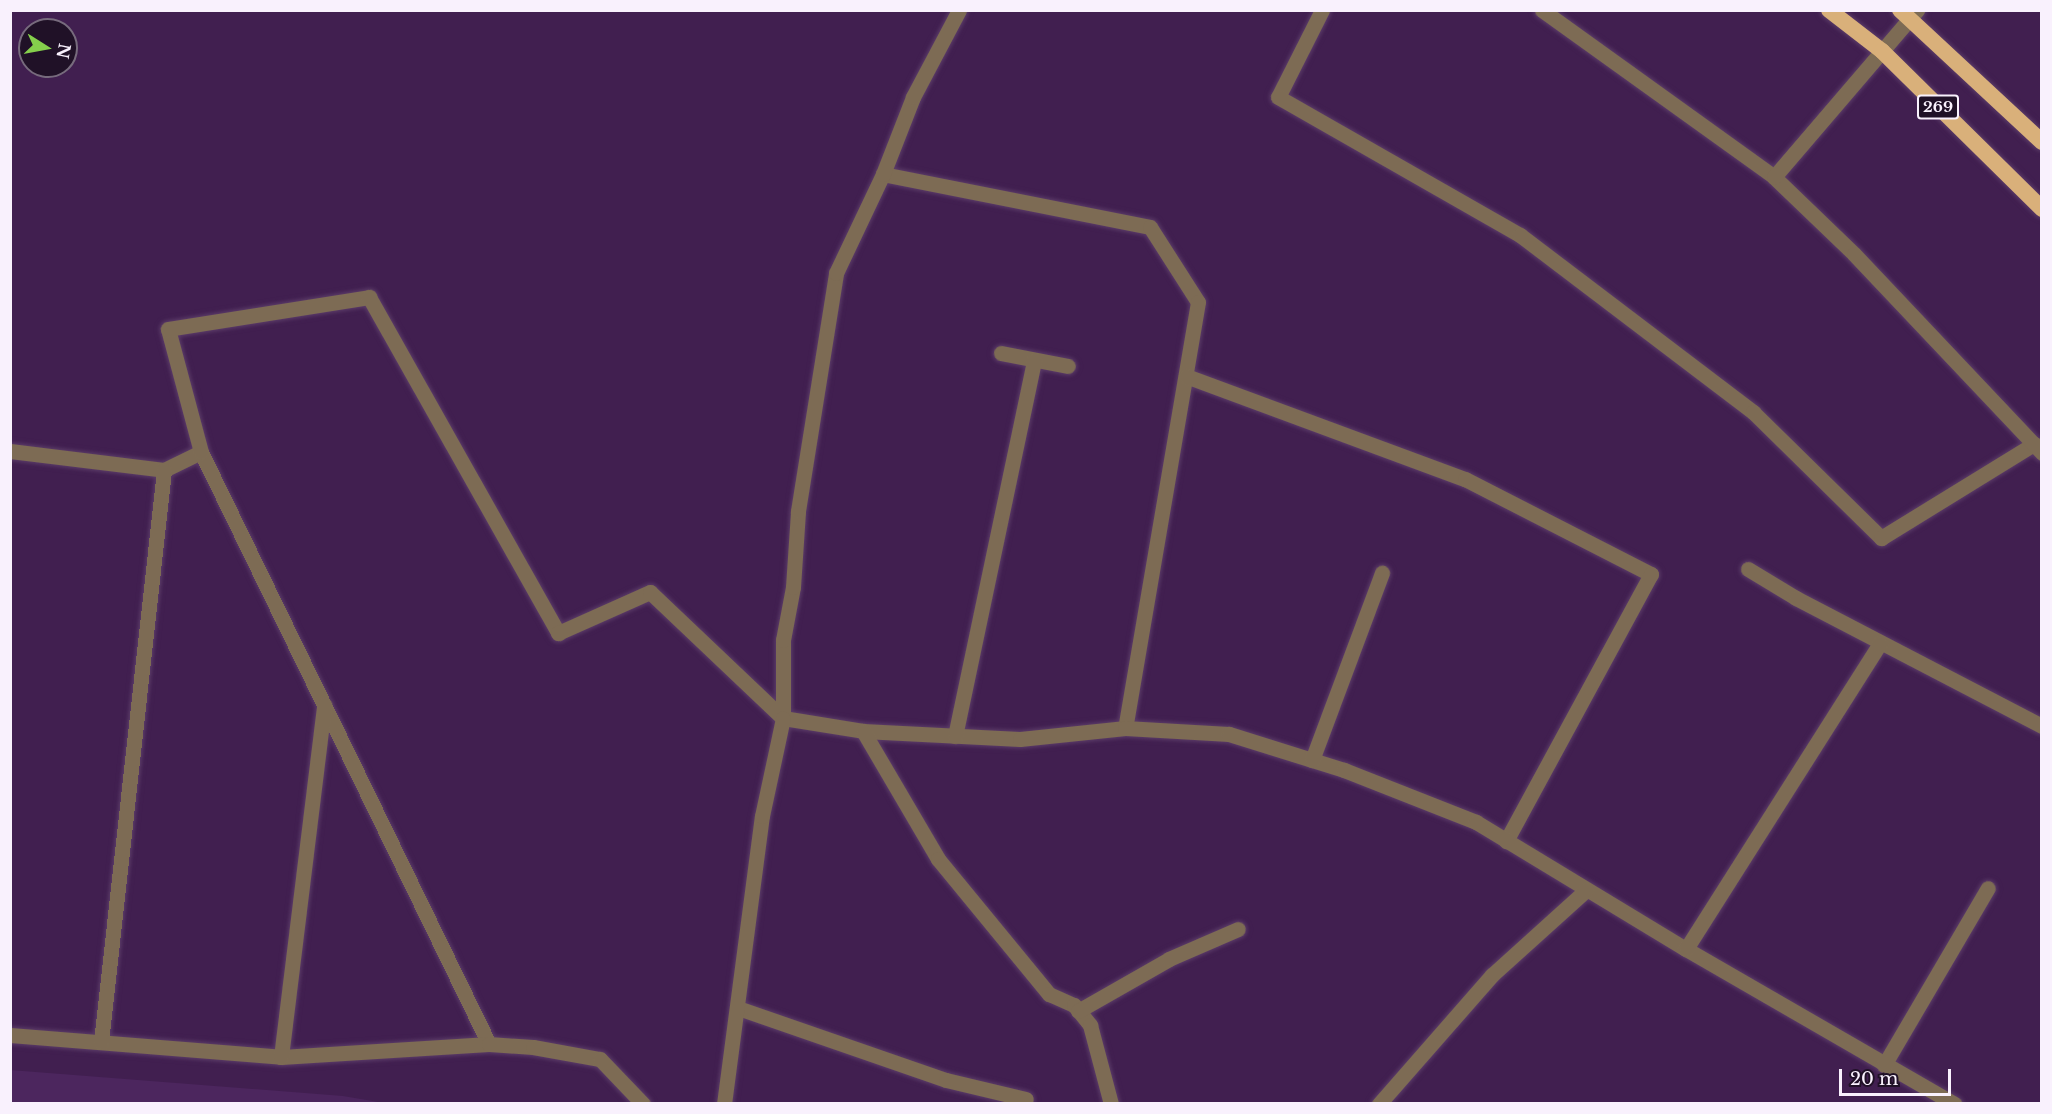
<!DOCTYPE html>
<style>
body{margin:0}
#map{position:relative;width:2052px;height:1114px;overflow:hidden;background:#411f50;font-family:"Libre Baskerville",serif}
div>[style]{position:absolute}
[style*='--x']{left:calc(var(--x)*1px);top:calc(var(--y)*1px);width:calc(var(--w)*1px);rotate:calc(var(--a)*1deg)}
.built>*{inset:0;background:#4c265e}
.roads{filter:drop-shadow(0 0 2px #5b3c68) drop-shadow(0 0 2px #5b3c68)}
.minor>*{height:15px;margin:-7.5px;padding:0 7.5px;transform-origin:7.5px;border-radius:7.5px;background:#7d6b54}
.tertiary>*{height:15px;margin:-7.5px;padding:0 7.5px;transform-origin:7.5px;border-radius:7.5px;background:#7d6b54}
.trunk>*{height:16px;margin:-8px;padding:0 8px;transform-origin:8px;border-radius:8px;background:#d9b07a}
span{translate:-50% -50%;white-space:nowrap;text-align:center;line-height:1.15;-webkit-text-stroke:4.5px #201127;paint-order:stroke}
.shield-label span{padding:2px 4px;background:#201127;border:2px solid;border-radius:4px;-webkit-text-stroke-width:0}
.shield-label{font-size:15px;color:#f9f1fd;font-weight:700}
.frame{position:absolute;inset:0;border:12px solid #f9f1fd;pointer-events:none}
.north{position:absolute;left:18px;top:18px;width:60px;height:60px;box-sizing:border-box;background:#201127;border:2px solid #776b7d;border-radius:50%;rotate:101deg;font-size:16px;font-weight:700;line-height:24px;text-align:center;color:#f9f1fd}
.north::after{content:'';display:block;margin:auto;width:21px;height:27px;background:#85cf4c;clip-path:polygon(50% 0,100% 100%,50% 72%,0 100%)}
.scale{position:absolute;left:1839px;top:1069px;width:112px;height:27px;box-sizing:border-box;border:3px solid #f9f1fd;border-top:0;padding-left:8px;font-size:18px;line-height:21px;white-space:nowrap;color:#f9f1fd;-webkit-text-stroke:4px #201127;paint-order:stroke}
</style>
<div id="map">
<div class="built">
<i style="clip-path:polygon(10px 1070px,343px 1096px,384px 1103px,11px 1103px)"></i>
</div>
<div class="roads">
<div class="minor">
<i style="--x:1322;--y:10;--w:97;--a:116.8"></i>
<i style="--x:1278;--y:97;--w:279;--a:29.7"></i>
<i style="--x:1520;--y:235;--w:293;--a:37.2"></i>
<i style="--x:1753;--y:412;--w:180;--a:44.5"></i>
<i style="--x:1881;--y:538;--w:180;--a:-31.6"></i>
<i style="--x:1542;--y:10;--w:286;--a:35.7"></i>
<i style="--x:1774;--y:177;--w:111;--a:43.9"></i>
<i style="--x:1854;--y:254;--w:274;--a:46.6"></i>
<i style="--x:883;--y:174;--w:272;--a:11.2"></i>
<i style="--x:1150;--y:227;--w:89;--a:57.4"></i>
<i style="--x:1198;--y:302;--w:432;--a:99.7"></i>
<i style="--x:1774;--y:177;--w:220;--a:-49.4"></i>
<i style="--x:1001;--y:353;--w:68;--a:11"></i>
<i style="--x:1186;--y:376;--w:297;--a:20.3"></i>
<i style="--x:1465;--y:479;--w:209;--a:27.1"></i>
<i style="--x:1651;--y:574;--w:304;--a:118.5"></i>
<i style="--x:10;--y:451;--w:155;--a:7"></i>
<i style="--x:164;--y:470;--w:41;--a:-25.9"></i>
<i style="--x:201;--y:452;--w:658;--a:64.06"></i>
<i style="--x:201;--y:452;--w:127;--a:-105"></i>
<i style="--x:168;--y:329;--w:204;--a:-9"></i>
<i style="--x:369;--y:297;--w:386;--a:60.6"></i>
<i style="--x:558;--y:633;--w:101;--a:-24"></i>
<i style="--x:650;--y:592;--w:183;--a:43.5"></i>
<i style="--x:783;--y:718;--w:81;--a:9.2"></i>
<i style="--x:863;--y:731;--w:157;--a:2.9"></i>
<i style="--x:1020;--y:739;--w:106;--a:-6"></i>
<i style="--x:1125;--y:728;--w:104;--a:3.3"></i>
<i style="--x:1229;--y:734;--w:121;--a:17.4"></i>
<i style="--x:1344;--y:770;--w:142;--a:21.5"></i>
<i style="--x:1476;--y:822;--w:245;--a:31.2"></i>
<i style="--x:1686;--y:949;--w:310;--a:30"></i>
<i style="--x:1748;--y:569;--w:56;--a:31.1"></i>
<i style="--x:1796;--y:598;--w:277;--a:27.5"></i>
<i style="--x:783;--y:718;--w:78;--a:-90"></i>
<i style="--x:783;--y:640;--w:54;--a:-79.3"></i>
<i style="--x:793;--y:587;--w:76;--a:-86.2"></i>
<i style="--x:798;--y:511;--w:241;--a:-80.9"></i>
<i style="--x:836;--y:273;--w:110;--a:-64.6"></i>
<i style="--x:883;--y:174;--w:83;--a:-68.7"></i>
<i style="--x:913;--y:97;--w:98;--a:-62.1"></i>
<i style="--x:863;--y:731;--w:148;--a:59.6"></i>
<i style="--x:938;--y:859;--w:175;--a:50.6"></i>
<i style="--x:1049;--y:994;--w:27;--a:24"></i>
<i style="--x:1074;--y:1005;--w:26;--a:51"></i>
<i style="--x:1090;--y:1025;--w:82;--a:75.1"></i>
<i style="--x:955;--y:736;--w:384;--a:-78.1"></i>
<i style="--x:1312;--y:760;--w:200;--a:-69.5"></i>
<i style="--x:1686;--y:949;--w:362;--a:-57.6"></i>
<i style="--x:738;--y:1008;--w:220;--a:19.1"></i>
<i style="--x:946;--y:1080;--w:82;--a:13.4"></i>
<i style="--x:1078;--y:1011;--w:105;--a:-29.7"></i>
<i style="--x:1169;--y:959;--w:75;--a:-23.5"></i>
<i style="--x:10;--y:1035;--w:272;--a:4.6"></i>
<i style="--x:281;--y:1057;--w:208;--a:-3.6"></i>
<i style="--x:489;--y:1044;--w:44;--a:3.9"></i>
<i style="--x:533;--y:1047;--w:68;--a:10.2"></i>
<i style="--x:600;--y:1059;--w:62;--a:46.3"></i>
<i style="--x:101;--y:1042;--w:575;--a:-83.71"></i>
<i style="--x:281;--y:1057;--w:355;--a:-83"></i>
<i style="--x:1884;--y:1065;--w:205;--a:-59.6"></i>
<i style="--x:1379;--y:1104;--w:171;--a:-48.8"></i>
<i style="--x:1492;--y:975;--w:127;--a:-42.1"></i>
</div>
<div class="tertiary">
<i style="--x:724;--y:1104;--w:290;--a:-82.5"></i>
<i style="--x:762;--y:816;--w:100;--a:-77.9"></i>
</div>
<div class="trunk">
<i style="--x:1829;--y:10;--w:67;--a:37.7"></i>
<i style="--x:1882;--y:51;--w:225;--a:44.6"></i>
<i style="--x:1900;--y:10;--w:194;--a:42.9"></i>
</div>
</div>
<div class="shield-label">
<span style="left:1938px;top:107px">269</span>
</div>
<div class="frame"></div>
<div class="north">N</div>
<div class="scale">20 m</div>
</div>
